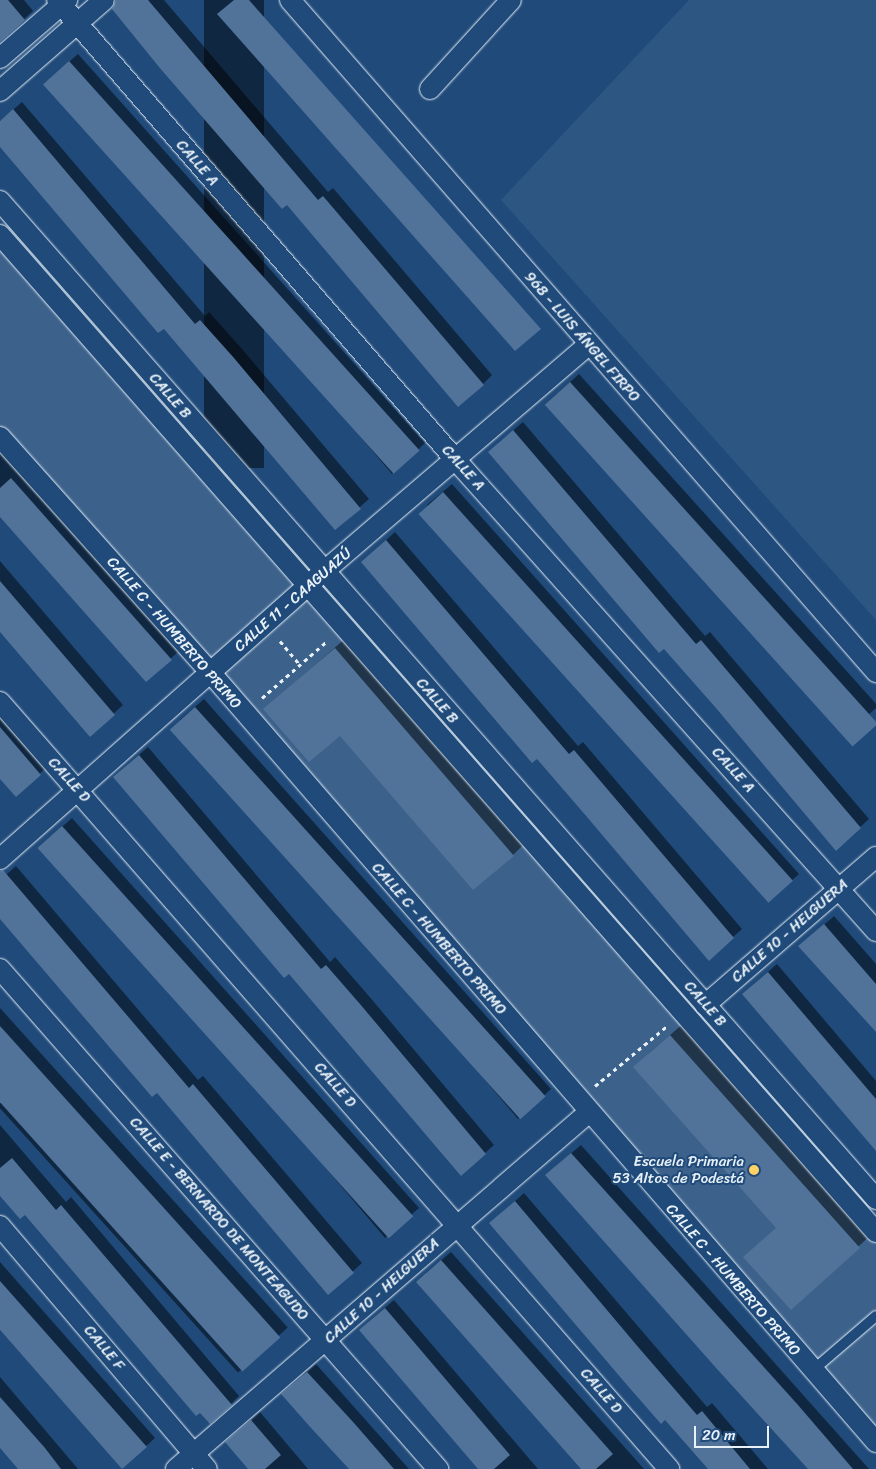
<!DOCTYPE html>
<meta charset="utf-8">
<style>
body{margin:0}
#map{position:relative;width:876px;height:1469px;overflow:hidden;background:#1f4a7a;font-family:Sriracha,sans-serif}
div>[style]{position:absolute}
[style*='--x']{left:calc(var(--x)*1px);top:calc(var(--y)*1px);width:calc(var(--w)*1px);rotate:calc(var(--a)*1deg)}
.built>*{inset:0;background:#2e5683}
.green>*{inset:0;background:#3c628c}
.shadow>*{inset:0;background:#0007;transform-origin:0 0}
.building>*{inset:0;background:#517399;transform-origin:0 0}
.path>*{height:3px;margin-top:-1.5px;transform-origin:0;background:repeating-linear-gradient(90deg,#e8f1f8 0 4px,transparent 0 8px)}
.roads{filter:drop-shadow(0 0 1px #e8f1f8) drop-shadow(0 0 1px #e8f1f8)}
.service>*{height:10px;margin:-5px;padding:0 5px;transform-origin:5px;border-radius:5px;background:#1f4a7a}
.minor>*{height:20px;margin:-10px;padding:0 10px;transform-origin:10px;border-radius:10px;background:#1f4a7a}
.dots>*{width:14px;height:14px;translate:-50% -50%;box-sizing:border-box;border:2px solid #1f4a7a;border-radius:50%}
span{translate:-50% -50%;white-space:nowrap;text-align:center;line-height:1.15;-webkit-text-stroke:4px #1f4a7a;paint-order:stroke}
.street-label{font-size:15px;color:#e8f1f8}
.poi-label{font-size:15px;color:#e8f1f8}
.right{translate:-100% -50%;text-align:right}
.scale{position:absolute;left:694px;top:1426px;width:75px;height:22px;box-sizing:border-box;border:2px solid #e8f1f8;border-top:0;padding-left:6px;font-size:15px;line-height:18px;white-space:nowrap;color:#e8f1f8;-webkit-text-stroke:4px #1f4a7a;paint-order:stroke}
</style>
<div id="map">
<div class="built">
<i style="clip-path:polygon(689px 0,876px 0,876px 620px,501px 200px)"></i>
</div>
<div class="green">
<i style="clip-path:polygon(0 235px,876px 1232px,876px 1442px,0 437px)"></i>
</div>
<div class="shadow">
<i style="clip-path:polygon(0 0,24px 0,33px 11px,0 41px)"></i>
<i style="clip-path:polygon(123px 0,164px 0,328px 192px,333px 188px,492px 375px,483px 384px,458px 405px,287px 203px)"></i>
<i style="left:204px;top:0;width:60px;height:468px"></i>
<i style="clip-path:polygon(78px 54px,425px 443px,392px 474px,54px 75px)"></i>
<i style="clip-path:polygon(22px 102px,205px 316px,209px 312px,242px 349px,369px 499px,335px 529px,164px 327px,0 145px,0 121px)"></i>
<i style="left:579px;top:374px;width:447px;height:45px;rotate:48deg"></i>
<i style="clip-path:polygon(523px 422px,705px 636px,710px 632px,869px 819px,836px 849px,664px 647px,498px 443px)"></i>
<i style="clip-path:polygon(0 448px,180px 650px,147px 680px,0 515px)"></i>
<i style="clip-path:polygon(452px 484px,799px 874px,790px 882px,427px 505px)"></i>
<i style="clip-path:polygon(395px 532px,578px 746px,583px 742px,742px 929px,733px 937px,362px 562px)"></i>
<i style="clip-path:polygon(0 561px,123px 705px,90px 735px,0 630px)"></i>
<i style="clip-path:polygon(348px 636px,526px 842px,513px 855px,340px 734px,265px 709px)"></i>
<i style="clip-path:polygon(204px 699px,551px 1089px,518px 1119px,180px 720px)"></i>
<i style="clip-path:polygon(0 710px,49px 765px,16px 795px,0 777px)"></i>
<i style="clip-path:polygon(148px 747px,330px 962px,335px 957px,368px 995px,494px 1145px,461px 1174px,123px 769px)"></i>
<i style="clip-path:polygon(72px 818px,419px 1208px,385px 1238px,48px 839px)"></i>
<i style="clip-path:polygon(16px 866px,198px 1080px,203px 1076px,362px 1263px,329px 1293px,157px 1092px,0 917px,0 880px)"></i>
<i style="clip-path:polygon(834px 916px,876px 964px,876px 1032px,809px 938px)"></i>
<i style="clip-path:polygon(777px 964px,876px 1081px,876px 1150px,752px 986px)"></i>
<i style="left:0;top:1008px;width:430px;height:67px;rotate:48deg"></i>
<i style="clip-path:polygon(684px 1023px,872px 1234px,791px 1308px,777px 1227px,648px 1054px)"></i>
<i style="clip-path:polygon(0 1125px,66px 1202px,71px 1197px,239px 1396px,231px 1404px,25px 1213px,0 1194px)"></i>
<i style="clip-path:polygon(581px 1145px,869px 1469px,809px 1469px,556px 1166px)"></i>
<i style="clip-path:polygon(524px 1193px,707px 1407px,712px 1403px,768px 1469px,709px 1469px,491px 1223px)"></i>
<i style="clip-path:polygon(451px 1252px,644px 1469px,584px 1469px,426px 1273px)"></i>
<i style="clip-path:polygon(0 1262px,155px 1438px,122px 1468px,0 1330px)"></i>
<i style="clip-path:polygon(394px 1300px,538px 1469px,479px 1469px,370px 1321px)"></i>
<i style="clip-path:polygon(316px 1364px,409px 1469px,350px 1469px,292px 1385px)"></i>
<i style="clip-path:polygon(0 1377px,78px 1469px,19px 1469px,0 1446px)"></i>
<i style="clip-path:polygon(260px 1412px,308px 1469px,249px 1469px,236px 1434px)"></i>
</div>
<div class="building">
<i style="clip-path:polygon(0 0,8px 0,25px 20px,0 42px)"></i>
<i style="clip-path:polygon(116px 0,148px 0,318px 200px,323px 196px,484px 385px,458px 407px,287px 205px,282px 209px,159px 67px,112px 9px)"></i>
<i style="clip-path:polygon(234px 0,249px 0,541px 329px,515px 351px,217px 14px)"></i>
<i style="left:69px;top:61px;width:524px;height:35px;rotate:48deg"></i>
<i style="clip-path:polygon(13px 109px,195px 324px,200px 320px,234px 358px,361px 509px,335px 530px,164px 329px,158px 333px,0 147px,0 121px)"></i>
<i style="left:570px;top:382px;width:460px;height:34px;rotate:48deg"></i>
<i style="clip-path:polygon(513px 430px,696px 644px,701px 640px,861px 828px,836px 851px,715px 707px,664px 649px,659px 653px,488px 452px)"></i>
<i style="clip-path:polygon(11px 478px,172px 660px,146px 682px,0 517px,0 488px)"></i>
<i style="left:443px;top:492px;width:523px;height:33px;rotate:48deg"></i>
<i style="clip-path:polygon(386px 540px,569px 754px,574px 750px,734px 938px,709px 961px,587px 817px,537px 759px,532px 763px,361px 562px)"></i>
<i style="clip-path:polygon(0 581px,115px 715px,90px 737px,0 632px)"></i>
<i style="clip-path:polygon(335px 648px,514px 856px,473px 890px,340px 736px,309px 762px,263px 709px)"></i>
<i style="left:195px;top:707px;width:524px;height:34px;rotate:48deg"></i>
<i style="clip-path:polygon(0 727px,41px 775px,16px 797px,0 779px)"></i>
<i style="clip-path:polygon(139px 755px,321px 969px,326px 965px,360px 1004px,486px 1154px,461px 1176px,289px 974px,284px 978px,113px 777px)"></i>
<i style="left:62px;top:826px;width:525px;height:33px;rotate:48deg"></i>
<i style="clip-path:polygon(3px 870px,189px 1088px,193px 1084px,354px 1273px,328px 1295px,157px 1093px,152px 1097px,0 919px,0 871px)"></i>
<i style="clip-path:polygon(824px 924px,876px 984px,876px 1032px,798px 946px)"></i>
<i style="clip-path:polygon(768px 972px,876px 1099px,876px 1151px,742px 994px)"></i>
<i style="left:0;top:1026px;width:419px;height:51px;rotate:48deg"></i>
<i style="clip-path:polygon(670px 1035px,860px 1248px,791px 1310px,743px 1257px,776px 1228px,633px 1067px)"></i>
<i style="clip-path:polygon(571px 1153px,798px 1405px,853px 1469px,808px 1469px,717px 1369px,545px 1175px)"></i>
<i style="clip-path:polygon(12px 1158px,56px 1210px,61px 1205px,232px 1405px,210px 1424px,200px 1413px,196px 1416px,25px 1215px,20px 1219px,0 1196px,0 1168px)"></i>
<i style="clip-path:polygon(515px 1201px,639px 1348px,697px 1415px,702px 1411px,750px 1469px,708px 1469px,665px 1420px,661px 1424px,627px 1385px,489px 1223px)"></i>
<i style="clip-path:polygon(441px 1260px,613px 1454px,596px 1469px,581px 1469px,416px 1282px)"></i>
<i style="clip-path:polygon(0 1281px,147px 1447px,122px 1469px,0 1330px)"></i>
<i style="clip-path:polygon(385px 1308px,510px 1455px,494px 1469px,478px 1469px,359px 1330px)"></i>
<i style="clip-path:polygon(307px 1372px,354px 1423px,394px 1469px,349px 1469px,312px 1429px,281px 1394px)"></i>
<i style="clip-path:polygon(0 1397px,45px 1448px,61px 1469px,18px 1469px,0 1448px)"></i>
<i style="clip-path:polygon(251px 1420px,281px 1455px,265px 1469px,248px 1469px,225px 1442px)"></i>
</div>
<div class="path">
<i style="--x:280;--y:641;--w:31;--a:50"></i>
<i style="--x:262;--y:698;--w:86;--a:-41.2"></i>
<i style="--x:595;--y:1086;--w:94;--a:-39.8"></i>
</div>
<div class="roads">
<div class="service">
<i style="--x:812;--y:1371;--w:84;--a:-40.7"></i>
</div>
<div class="minor">
<i style="--x:57;--y:0;--w:606;--a:49.08"></i>
<i style="--x:454;--y:458;--w:634;--a:48.26"></i>
<i style="--x:290;--y:0;--w:892;--a:48.91"></i>
<i style="--x:0;--y:58;--w:89;--a:-40.9"></i>
<i style="--x:430;--y:89;--w:120;--a:-47.7"></i>
<i style="--x:0;--y:91;--w:138;--a:-41.2"></i>
<i style="--x:0;--y:201;--w:1328;--a:48.72"></i>
<i style="--x:0;--y:235;--w:1327;--a:48.7"></i>
<i style="--x:0;--y:437;--w:315;--a:48.2"></i>
<i style="--x:210;--y:672;--w:1018;--a:49.14"></i>
<i style="--x:0;--y:702;--w:1018;--a:48.9"></i>
<i style="--x:0;--y:859;--w:411;--a:-41.6"></i>
<i style="--x:307;--y:586;--w:372;--a:-40.6"></i>
<i style="--x:0;--y:969;--w:665;--a:48.78"></i>
<i style="--x:705;--y:1005;--w:226;--a:-40.9"></i>
<i style="--x:0;--y:1226;--w:319;--a:49.6"></i>
<i style="--x:176;--y:1469;--w:544;--a:-40.83"></i>
</div>
</div>
<div class="dots">
<i style="left:754px;top:1170px;background:#ffd166"></i>
</div>
<div class="street-label">
<span style="left:197px;top:163px;rotate:49deg">CALLE A</span>
<span style="left:582px;top:337px;rotate:49deg">968 - LUIS ÁNGEL FIRPO</span>
<span style="left:170px;top:396px;rotate:49deg">CALLE B</span>
<span style="left:463px;top:468px;rotate:48deg">CALLE A</span>
<span style="left:293px;top:600px;rotate:-41deg">CALLE 11 - CAAGUAZÚ</span>
<span style="left:174px;top:633px;rotate:49deg">CALLE C - HUMBERTO PRIMO</span>
<span style="left:437px;top:701px;rotate:49deg">CALLE B</span>
<span style="left:733px;top:770px;rotate:48deg">CALLE A</span>
<span style="left:69px;top:780px;rotate:48deg">CALLE D</span>
<span style="left:790px;top:931px;rotate:-41deg">CALLE 10 - HELGUERA</span>
<span style="left:439px;top:939px;rotate:49deg">CALLE C - HUMBERTO PRIMO</span>
<span style="left:705px;top:1004px;rotate:49deg">CALLE B</span>
<span style="left:335px;top:1085px;rotate:49deg">CALLE D</span>
<span style="left:219px;top:1219px;rotate:49deg">CALLE E - BERNARDO DE MONTEAGUDO</span>
<span style="left:733px;top:1280px;rotate:49deg">CALLE C - HUMBERTO PRIMO</span>
<span style="left:382px;top:1291px;rotate:-42deg">CALLE 10 - HELGUERA</span>
<span style="left:104px;top:1348px;rotate:50deg">CALLE F</span>
<span style="left:601px;top:1391px;rotate:49deg">CALLE D</span>
</div>
<div class="poi-label">
<span class="right" style="left:744px;top:1170px">Escuela Primaria<br>53 Altos de Podestá</span>
</div>
<div class="scale">20 m</div>
</div>
